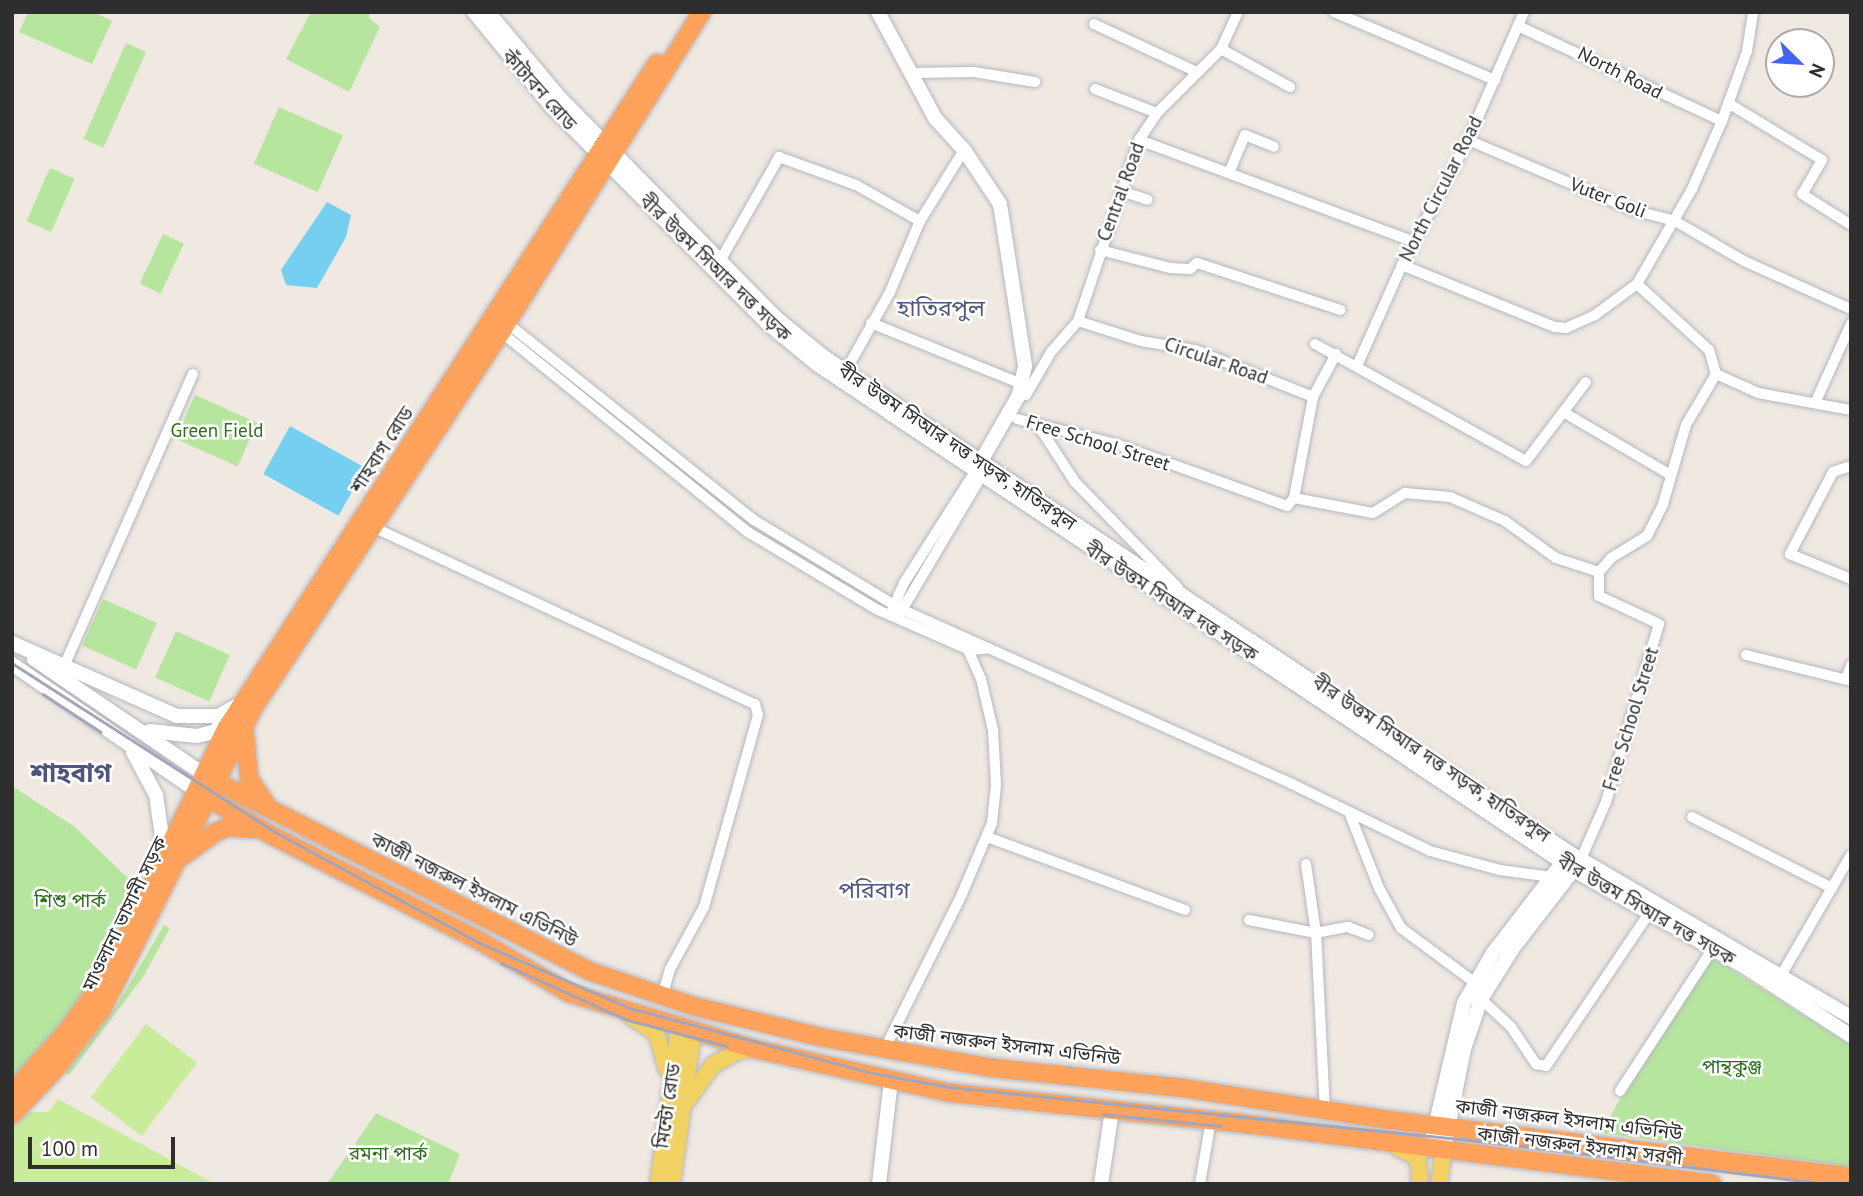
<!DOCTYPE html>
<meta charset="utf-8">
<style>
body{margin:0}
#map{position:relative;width:1863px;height:1196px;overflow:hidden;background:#efe9e1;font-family:"PT Sans","Noto Sans Bengali",sans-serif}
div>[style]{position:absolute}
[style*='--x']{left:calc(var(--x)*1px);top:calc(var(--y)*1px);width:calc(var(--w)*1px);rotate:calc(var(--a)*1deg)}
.green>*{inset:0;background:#b6e59e;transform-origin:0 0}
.pitch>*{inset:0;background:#c9ec9a;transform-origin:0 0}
.water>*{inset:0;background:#75cff0;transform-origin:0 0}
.roads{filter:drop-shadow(0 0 2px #b4b7c1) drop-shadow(0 0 2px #b4b7c1)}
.street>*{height:10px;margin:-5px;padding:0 5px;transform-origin:5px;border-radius:5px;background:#fff}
.secondary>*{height:14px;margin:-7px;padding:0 7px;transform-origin:7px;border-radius:7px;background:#fff}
.primary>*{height:16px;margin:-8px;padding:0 8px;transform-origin:8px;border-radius:8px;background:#f2d163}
.highway>*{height:18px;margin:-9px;padding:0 9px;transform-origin:9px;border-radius:9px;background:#ffa35c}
.rail>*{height:2.5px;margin:-1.25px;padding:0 1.25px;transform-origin:1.25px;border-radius:1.25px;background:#a3a6b8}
span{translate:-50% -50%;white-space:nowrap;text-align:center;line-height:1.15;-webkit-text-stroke:5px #fff;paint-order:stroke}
.street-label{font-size:19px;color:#2e2e2e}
.park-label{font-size:19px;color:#2c6e1b}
.quarter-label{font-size:23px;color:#4d5680}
.district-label{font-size:26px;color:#4d5680;font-weight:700}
.frame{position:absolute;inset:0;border:14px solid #2e2e2e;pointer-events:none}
.north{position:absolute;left:1765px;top:28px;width:70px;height:70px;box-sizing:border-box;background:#fff;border:2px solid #ababab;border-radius:50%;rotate:114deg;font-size:19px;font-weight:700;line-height:28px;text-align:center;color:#2e2e2e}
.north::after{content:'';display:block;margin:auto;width:24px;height:32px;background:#4264fb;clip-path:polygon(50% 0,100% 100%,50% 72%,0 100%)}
.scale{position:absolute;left:28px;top:1137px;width:147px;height:32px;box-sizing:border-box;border:4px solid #2e2e2e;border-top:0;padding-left:9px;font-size:21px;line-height:24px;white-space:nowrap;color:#2e2e2e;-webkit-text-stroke:5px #fff;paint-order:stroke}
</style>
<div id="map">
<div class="green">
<i style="clip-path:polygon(28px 12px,93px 12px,112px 21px,92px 64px,19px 32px)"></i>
<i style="clip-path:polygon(311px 12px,370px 12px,369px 18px,380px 27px,349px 92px,286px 59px)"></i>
<i style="left:126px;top:43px;width:22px;height:105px;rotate:24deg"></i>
<i style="left:279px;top:107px;width:70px;height:62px;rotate:24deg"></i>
<i style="left:50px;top:168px;width:27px;height:58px;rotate:24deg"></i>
<i style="left:163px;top:234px;width:23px;height:55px;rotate:25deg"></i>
<i style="left:195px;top:395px;width:68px;height:48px;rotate:24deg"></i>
<i style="left:103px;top:599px;width:59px;height:51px;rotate:24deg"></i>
<i style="left:176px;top:631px;width:59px;height:51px;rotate:24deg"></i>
<i style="clip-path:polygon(12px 786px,75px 827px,137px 887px,94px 979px,58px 1032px,12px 1082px)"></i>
<i style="clip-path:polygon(164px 925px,170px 928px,143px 977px,69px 1075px,65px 1072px,116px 1007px)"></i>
<i style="clip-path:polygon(1708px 955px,1851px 1045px,1851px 1167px,1601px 1133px,1694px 967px)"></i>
<i style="clip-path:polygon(376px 1113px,460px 1154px,448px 1184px,322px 1184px,330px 1180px)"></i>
</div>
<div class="pitch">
<i style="left:146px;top:1024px;width:64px;height:92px;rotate:37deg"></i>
<i style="clip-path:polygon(58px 1099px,215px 1184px,12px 1184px,12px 1129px,29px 1112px,48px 1112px)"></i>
</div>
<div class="water">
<i style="clip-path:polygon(327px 202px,351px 215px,346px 237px,317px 288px,286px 285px,281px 270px)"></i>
<i style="left:290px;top:426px;width:86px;height:55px;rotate:29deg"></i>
</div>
<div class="roads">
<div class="street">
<i style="--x:1334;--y:12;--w:175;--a:22.9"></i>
<i style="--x:1094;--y:24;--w:114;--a:25"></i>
<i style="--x:1518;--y:26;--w:225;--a:25"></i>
<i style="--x:1221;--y:49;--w:79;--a:28.8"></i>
<i style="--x:911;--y:73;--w:63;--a:-0.9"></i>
<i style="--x:974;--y:72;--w:62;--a:9.3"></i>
<i style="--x:1095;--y:89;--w:66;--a:21.2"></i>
<i style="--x:1728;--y:103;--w:110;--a:31.2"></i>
<i style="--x:1822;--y:160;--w:39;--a:120"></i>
<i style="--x:1802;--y:194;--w:58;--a:32.3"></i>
<i style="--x:1139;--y:140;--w:294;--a:20.3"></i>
<i style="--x:1468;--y:140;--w:179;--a:23"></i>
<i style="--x:1633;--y:210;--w:43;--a:14.7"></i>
<i style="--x:1675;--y:221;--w:80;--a:30.1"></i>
<i style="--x:1744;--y:261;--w:117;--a:24.2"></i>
<i style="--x:1229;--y:173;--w:41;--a:-67.2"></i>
<i style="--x:1245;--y:135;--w:31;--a:22"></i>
<i style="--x:1121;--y:191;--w:28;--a:18"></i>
<i style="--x:1100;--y:250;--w:72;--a:14.4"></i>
<i style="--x:1170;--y:268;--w:20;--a:3"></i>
<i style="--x:1190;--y:269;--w:9;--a:-41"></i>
<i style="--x:1197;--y:263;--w:151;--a:18.1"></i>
<i style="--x:720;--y:261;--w:120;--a:-60.4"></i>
<i style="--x:779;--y:157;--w:82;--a:20"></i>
<i style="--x:856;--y:185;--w:73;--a:29.4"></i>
<i style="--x:1402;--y:265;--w:165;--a:22.1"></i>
<i style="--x:1555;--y:327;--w:11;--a:5"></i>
<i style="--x:1566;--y:328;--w:32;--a:-24"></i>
<i style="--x:1595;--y:315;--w:52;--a:-36.4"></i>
<i style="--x:1078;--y:321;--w:66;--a:17.6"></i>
<i style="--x:1141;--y:341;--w:55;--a:9.5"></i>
<i style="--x:1195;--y:350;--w:127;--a:21.7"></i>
<i style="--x:507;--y:323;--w:316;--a:38.6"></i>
<i style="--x:754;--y:520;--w:172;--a:31.2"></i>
<i style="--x:901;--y:609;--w:428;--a:24.1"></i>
<i style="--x:1292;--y:784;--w:153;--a:25.9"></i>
<i style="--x:1430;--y:851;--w:73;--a:15.2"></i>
<i style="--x:1500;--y:870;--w:52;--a:7.7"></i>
<i style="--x:871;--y:323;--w:163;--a:22"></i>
<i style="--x:501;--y:332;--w:318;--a:39"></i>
<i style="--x:748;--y:532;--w:152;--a:31"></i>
<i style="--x:878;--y:610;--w:99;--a:23.7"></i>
<i style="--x:969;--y:650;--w:16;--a:-4"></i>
<i style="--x:1315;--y:344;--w:241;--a:29"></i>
<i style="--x:1526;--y:461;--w:99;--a:-52.8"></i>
<i style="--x:1357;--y:366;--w:111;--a:-66"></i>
<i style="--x:1402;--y:265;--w:141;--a:-62.2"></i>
<i style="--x:1468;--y:140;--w:140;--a:-66.4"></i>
<i style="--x:845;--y:372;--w:92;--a:-60.6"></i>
<i style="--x:890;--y:292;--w:77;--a:-67.1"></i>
<i style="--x:920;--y:221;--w:84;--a:-58.2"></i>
<i style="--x:1716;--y:374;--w:46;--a:24.3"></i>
<i style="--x:1758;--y:393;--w:95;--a:10.4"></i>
<i style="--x:1026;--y:395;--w:50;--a:-59.8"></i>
<i style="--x:1051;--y:352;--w:41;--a:-48.9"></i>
<i style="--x:1078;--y:321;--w:191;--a:-71.4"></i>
<i style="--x:1139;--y:140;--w:32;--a:-56"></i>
<i style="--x:1157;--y:113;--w:91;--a:-45"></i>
<i style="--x:1221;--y:49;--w:41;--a:-65.3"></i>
<i style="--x:1816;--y:401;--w:85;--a:-65.6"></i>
<i style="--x:1565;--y:413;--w:121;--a:30.4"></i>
<i style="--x:1017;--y:419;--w:102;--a:14.2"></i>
<i style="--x:1116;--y:444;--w:182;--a:19.9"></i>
<i style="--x:1287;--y:506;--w:11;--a:-49"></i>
<i style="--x:1294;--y:498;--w:103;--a:-79.3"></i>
<i style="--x:1313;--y:397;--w:49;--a:-61.9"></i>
<i style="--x:1038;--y:425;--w:68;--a:57"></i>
<i style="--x:1075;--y:482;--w:148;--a:45.8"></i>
<i style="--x:1851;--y:466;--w:19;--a:162"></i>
<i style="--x:1833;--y:472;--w:93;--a:117.7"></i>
<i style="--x:1790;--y:554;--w:66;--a:22.3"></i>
<i style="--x:1294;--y:498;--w:80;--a:10.8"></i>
<i style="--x:1373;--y:513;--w:38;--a:-32"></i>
<i style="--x:1405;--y:493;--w:45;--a:5.1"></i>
<i style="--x:1450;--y:497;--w:60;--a:23.6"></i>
<i style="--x:1505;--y:521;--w:63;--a:36"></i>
<i style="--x:1556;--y:558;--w:45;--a:18"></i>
<i style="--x:1599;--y:572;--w:24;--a:90"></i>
<i style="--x:1599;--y:596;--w:66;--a:25"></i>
<i style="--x:1659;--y:624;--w:186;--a:106.6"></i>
<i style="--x:1606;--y:802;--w:62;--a:113.7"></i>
<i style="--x:375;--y:528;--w:419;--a:24.9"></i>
<i style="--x:755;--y:704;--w:11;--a:75"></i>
<i style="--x:758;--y:715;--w:199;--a:105.7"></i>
<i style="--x:704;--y:907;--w:71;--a:118.7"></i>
<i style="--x:670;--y:969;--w:29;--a:106"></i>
<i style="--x:1599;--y:572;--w:18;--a:-49"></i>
<i style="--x:1611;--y:558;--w:42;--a:-31.4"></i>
<i style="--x:1647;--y:536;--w:36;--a:-63"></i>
<i style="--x:1663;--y:504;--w:82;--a:-73.8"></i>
<i style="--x:1686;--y:425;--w:59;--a:-59.5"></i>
<i style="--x:1716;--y:374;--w:25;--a:-106"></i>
<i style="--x:1709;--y:350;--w:98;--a:-137.5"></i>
<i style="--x:1637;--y:284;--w:110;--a:-59.9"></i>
<i style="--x:1692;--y:189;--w:74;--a:-66.2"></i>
<i style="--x:1722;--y:121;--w:74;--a:-70.3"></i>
<i style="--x:1747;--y:51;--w:39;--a:-81"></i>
<i style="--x:892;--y:611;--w:30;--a:-67"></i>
<i style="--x:904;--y:583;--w:130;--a:-57.5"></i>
<i style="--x:899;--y:615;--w:161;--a:-59.3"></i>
<i style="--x:1746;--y:655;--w:108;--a:13.9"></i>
<i style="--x:65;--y:664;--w:317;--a:-66.2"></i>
<i style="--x:1846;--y:679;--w:15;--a:-70"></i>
<i style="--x:1349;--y:812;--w:82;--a:68.5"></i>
<i style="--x:1379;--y:888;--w:46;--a:61.2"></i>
<i style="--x:1401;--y:928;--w:91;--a:36.5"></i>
<i style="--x:1692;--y:817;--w:157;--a:26.9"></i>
<i style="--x:987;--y:837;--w:211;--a:20.2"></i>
<i style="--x:1306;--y:864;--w:70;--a:81.8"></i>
<i style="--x:1316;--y:933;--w:33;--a:-11"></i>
<i style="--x:1348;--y:927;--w:22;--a:21"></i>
<i style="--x:1249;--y:920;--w:68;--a:11"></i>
<i style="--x:1316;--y:933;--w:177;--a:87.1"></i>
<i style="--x:1779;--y:979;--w:143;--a:-59.9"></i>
<i style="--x:1481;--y:999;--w:41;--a:43"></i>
<i style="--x:1511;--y:1027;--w:45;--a:56"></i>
<i style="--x:1536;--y:1064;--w:10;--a:11"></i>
<i style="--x:1546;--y:1066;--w:182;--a:-56"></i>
<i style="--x:884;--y:1050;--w:174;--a:-63.4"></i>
<i style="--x:962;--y:894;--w:77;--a:-67.1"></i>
<i style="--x:992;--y:823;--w:38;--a:-84"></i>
<i style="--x:996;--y:785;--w:55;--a:-93.1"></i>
<i style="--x:993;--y:730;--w:52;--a:-103.2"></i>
<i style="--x:981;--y:679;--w:35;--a:-114"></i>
<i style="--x:1620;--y:1091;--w:168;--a:-56.9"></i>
<i style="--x:1200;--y:1184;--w:65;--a:-80.2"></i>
</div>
<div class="secondary">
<i style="--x:474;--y:12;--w:123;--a:50.6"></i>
<i style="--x:552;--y:107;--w:305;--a:45.1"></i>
<i style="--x:767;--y:323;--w:66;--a:39.5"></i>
<i style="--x:818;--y:365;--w:909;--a:33.74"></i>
<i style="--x:1574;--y:870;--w:200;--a:29.6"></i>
<i style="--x:1748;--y:969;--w:123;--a:33"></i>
<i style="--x:488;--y:12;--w:111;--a:50.1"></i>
<i style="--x:559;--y:97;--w:307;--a:45.5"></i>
<i style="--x:774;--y:316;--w:65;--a:39.4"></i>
<i style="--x:824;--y:357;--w:896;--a:33.62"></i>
<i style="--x:1570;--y:853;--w:325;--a:30.3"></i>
<i style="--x:878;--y:12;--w:120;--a:61.7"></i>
<i style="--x:935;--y:118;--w:43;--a:47.8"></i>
<i style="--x:964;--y:150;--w:65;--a:56.3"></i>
<i style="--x:1000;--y:204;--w:164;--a:81.2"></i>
<i style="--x:1025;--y:366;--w:30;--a:102"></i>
<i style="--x:1019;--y:395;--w:84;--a:119.9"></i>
<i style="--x:12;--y:643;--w:180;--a:23.9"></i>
<i style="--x:177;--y:716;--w:41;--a:0"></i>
<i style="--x:218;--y:716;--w:26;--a:-29"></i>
<i style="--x:34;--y:659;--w:212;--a:34.2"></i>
<i style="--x:12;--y:664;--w:229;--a:34.5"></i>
<i style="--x:150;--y:731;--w:47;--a:6.1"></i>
<i style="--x:197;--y:736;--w:16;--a:-14"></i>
<i style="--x:213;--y:732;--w:20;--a:-37"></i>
<i style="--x:133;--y:752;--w:49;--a:61.9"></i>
<i style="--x:156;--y:795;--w:42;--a:81.9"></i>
<i style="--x:162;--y:837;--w:24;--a:97"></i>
<i style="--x:1430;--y:1148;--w:149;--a:-76.8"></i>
<i style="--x:1464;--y:1003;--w:58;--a:-59.9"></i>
<i style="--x:1493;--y:953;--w:121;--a:-52.4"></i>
<i style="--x:1444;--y:1149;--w:102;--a:-78.7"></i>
<i style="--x:1464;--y:1049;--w:53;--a:-71.2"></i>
<i style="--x:1481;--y:999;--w:60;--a:-57.9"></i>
<i style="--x:1513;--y:948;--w:106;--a:-52.3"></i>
<i style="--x:879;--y:1184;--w:104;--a:-83.4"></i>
<i style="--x:1101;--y:1184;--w:75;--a:-81.5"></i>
</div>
<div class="primary">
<i style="--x:629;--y:1015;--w:32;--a:34"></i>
<i style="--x:656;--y:1033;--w:38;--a:73"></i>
<i style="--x:686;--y:1102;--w:46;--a:-53.9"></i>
<i style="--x:713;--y:1065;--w:29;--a:-29"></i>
<i style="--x:738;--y:1051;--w:17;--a:-7"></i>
<i style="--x:1399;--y:1149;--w:21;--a:23"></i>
<i style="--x:1418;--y:1157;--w:27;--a:86"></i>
<i style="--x:658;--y:1184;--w:156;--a:-82.3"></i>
<i style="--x:672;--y:1184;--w:153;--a:-82.1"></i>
<i style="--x:1439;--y:1184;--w:35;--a:-82"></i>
</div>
<div class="highway">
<i style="--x:245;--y:733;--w:45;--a:84.9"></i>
<i style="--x:249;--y:778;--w:35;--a:57"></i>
<i style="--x:209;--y:778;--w:426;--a:26.9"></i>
<i style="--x:589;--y:971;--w:110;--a:18.6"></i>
<i style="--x:693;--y:1006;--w:131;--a:13.7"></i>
<i style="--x:820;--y:1037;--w:176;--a:10.2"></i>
<i style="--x:993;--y:1068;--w:191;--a:6"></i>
<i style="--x:1183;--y:1088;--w:209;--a:8.8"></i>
<i style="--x:1390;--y:1120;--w:465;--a:7"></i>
<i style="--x:201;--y:794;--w:81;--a:30.4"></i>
<i style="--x:271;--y:835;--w:234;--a:26.9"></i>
<i style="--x:480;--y:941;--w:103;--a:30.3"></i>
<i style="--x:569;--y:993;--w:194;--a:16.8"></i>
<i style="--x:755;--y:1049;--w:201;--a:12.7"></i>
<i style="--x:951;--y:1093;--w:297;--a:6"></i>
<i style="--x:1246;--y:1124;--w:470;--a:7.3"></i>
<i style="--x:183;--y:856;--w:41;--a:-36"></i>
<i style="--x:216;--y:832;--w:14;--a:-21"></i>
<i style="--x:229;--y:827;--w:25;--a:5"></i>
<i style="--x:12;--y:1092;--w:81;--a:-48"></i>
<i style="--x:66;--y:1032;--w:72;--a:-54.1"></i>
<i style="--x:108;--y:974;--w:272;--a:-64.3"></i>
<i style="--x:226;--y:729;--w:793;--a:-57.09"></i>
<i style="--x:12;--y:1115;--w:61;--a:-46.3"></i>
<i style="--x:54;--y:1071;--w:80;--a:-52.1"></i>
<i style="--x:103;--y:1008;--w:333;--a:-63.4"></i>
<i style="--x:252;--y:710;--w:453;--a:-56.6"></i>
<i style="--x:501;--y:332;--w:378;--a:-57.9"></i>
</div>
</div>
<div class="rail">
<i style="--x:12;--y:663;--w:313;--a:32.7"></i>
<i style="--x:275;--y:832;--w:235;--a:28.4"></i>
<i style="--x:482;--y:944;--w:161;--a:23.4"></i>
<i style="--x:630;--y:1008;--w:252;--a:15"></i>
<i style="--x:873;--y:1073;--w:77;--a:10.4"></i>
<i style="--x:949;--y:1087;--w:543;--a:5.82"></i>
<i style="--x:1489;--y:1142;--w:342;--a:7.1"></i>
<i style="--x:43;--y:694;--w:69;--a:33.2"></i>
<i style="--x:501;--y:963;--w:139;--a:24.2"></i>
<i style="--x:628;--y:1020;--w:102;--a:14.7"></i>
<i style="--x:1102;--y:1114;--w:119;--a:5.8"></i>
</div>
<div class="street-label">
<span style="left:1620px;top:73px;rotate:27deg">North Road</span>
<span style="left:539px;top:90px;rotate:48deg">কাঁটাবন রোড</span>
<span style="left:1441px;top:189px;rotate:-63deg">North Circular Road</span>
<span style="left:1121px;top:192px;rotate:-70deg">Central Road</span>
<span style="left:1608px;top:198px;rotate:21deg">Vuter Goli</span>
<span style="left:715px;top:268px;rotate:44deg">বীর উত্তম সিআর দত্ত সড়ক</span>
<span style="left:1216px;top:361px;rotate:19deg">Circular Road</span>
<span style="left:1098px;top:443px;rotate:17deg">Free School Street</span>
<span style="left:957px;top:447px;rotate:34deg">বীর উত্তম সিআর দত্ত সড়ক, হাতিরপুল</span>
<span style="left:382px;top:450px;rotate:-57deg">শাহবাগ রোড</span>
<span style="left:1171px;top:602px;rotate:33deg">বীর উত্তম সিআর দত্ত সড়ক</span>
<span style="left:1631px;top:719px;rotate:-73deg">Free School Street</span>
<span style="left:1431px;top:759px;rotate:34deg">বীর উত্তম সিআর দত্ত সড়ক, হাতিরপুল</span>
<span style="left:474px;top:890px;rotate:27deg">কাজী নজরুল ইসলাম এভিনিউ</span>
<span style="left:1646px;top:910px;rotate:30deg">বীর উত্তম সিআর দত্ত সড়ক</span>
<span style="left:125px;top:914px;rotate:-64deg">মাওলানা ভাসানী সড়ক</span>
<span style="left:1007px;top:1045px;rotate:7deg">কাজী নজরুল ইসলাম এভিনিউ</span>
<span style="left:668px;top:1106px;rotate:-82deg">মিন্টো রোড</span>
<span style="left:1569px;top:1120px;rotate:7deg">কাজী নজরুল ইসলাম এভিনিউ</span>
<span style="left:1580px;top:1146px;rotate:7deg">কাজী নজরুল ইসলাম সরণী</span>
</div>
<div class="park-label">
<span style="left:217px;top:431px">Green Field</span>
<span style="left:70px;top:901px">শিশু পার্ক</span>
<span style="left:1732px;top:1067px">পান্থকুঞ্জ</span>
<span style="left:388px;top:1154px">রমনা পার্ক</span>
</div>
<div class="quarter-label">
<span style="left:941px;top:308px">হাতিরপুল</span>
<span style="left:874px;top:890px">পরিবাগ</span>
</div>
<div class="district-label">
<span style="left:71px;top:773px">শাহবাগ</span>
</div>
<div class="frame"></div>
<div class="north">N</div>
<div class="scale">100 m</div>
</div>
